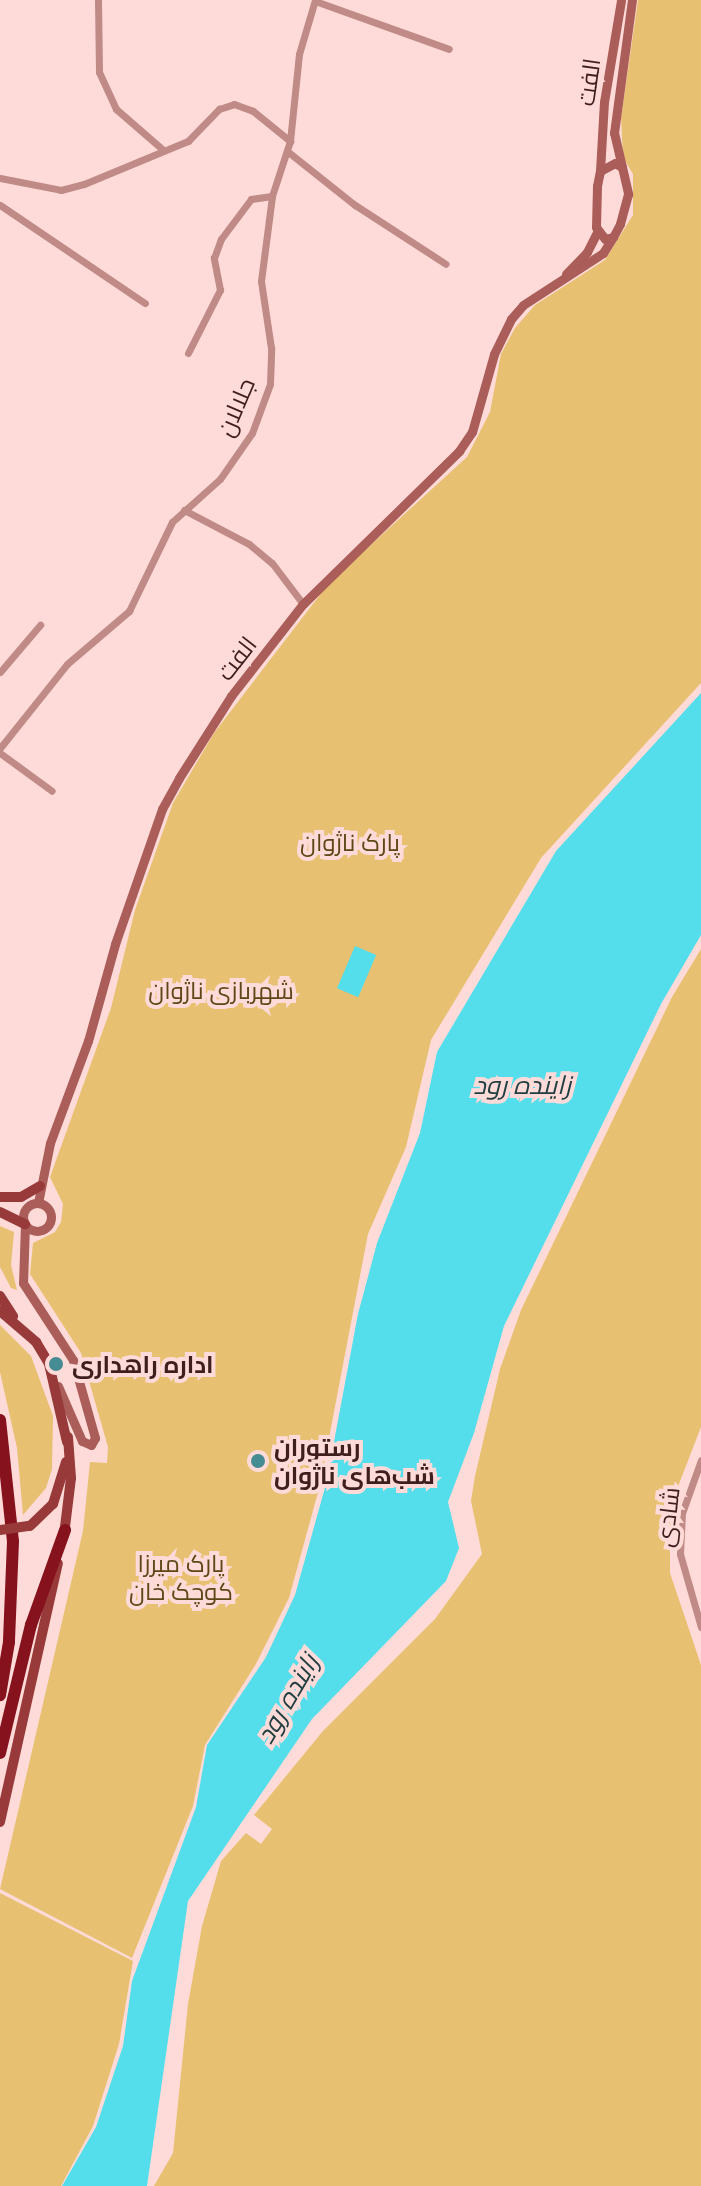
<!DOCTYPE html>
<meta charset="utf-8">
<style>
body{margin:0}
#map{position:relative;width:701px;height:2186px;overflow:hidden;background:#fedbd8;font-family:"Golos Text",Cairo,sans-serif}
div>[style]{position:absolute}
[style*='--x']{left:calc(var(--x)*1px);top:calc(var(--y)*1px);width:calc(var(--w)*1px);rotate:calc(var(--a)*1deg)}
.green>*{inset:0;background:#e8c072}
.water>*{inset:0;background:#54deeb;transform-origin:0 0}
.street>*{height:7px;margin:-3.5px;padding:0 3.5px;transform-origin:3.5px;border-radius:3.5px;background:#c08a86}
.secondary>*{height:9px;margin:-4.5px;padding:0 4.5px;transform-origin:4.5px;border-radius:4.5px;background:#aa5d59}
.secondary>.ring{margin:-4.5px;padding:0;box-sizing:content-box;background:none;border:9px solid #aa5d59;border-radius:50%}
.primary>*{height:10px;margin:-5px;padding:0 5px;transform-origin:5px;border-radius:5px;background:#973a39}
.highway>*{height:12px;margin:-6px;padding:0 6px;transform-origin:6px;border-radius:6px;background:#86121d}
.primary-bridge>*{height:10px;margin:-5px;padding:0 5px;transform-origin:5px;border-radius:5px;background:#973a39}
.dots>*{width:22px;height:22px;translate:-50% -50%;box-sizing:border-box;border:4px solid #fedbd8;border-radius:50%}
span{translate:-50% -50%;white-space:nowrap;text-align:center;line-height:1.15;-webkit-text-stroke:8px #fedbd8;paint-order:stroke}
.street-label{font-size:24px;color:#3e1f1d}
.park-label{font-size:24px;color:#5d4716}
.poi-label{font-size:24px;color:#3e1f1d;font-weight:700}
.left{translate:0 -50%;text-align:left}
.water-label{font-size:26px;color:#223f42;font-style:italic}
</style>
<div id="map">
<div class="green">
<i style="clip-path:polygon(638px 0,701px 0,701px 683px,541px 858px,431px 1040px,406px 1147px,368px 1234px,320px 1485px,289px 1598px,256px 1664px,205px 1745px,193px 1806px,132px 1958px,0 1889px,83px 1531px,90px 1462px,107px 1463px,108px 1447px,81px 1353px,30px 1274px,33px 1243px,55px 1232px,61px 1222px,63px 1204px,50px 1177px,111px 1008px,135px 910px,173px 803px,214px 733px,329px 583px,467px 457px,490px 412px,501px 354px,515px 328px,535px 305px,605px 260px,633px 215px,633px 174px,623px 157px,621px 118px)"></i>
<i style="clip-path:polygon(701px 949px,701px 1427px,674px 1497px,670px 1536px,670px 1573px,701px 1665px,701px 2186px,154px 2186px,173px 2153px,188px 2004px,202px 1926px,221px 1861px,246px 1833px,261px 1844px,272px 1829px,254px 1815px,323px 1731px,435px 1619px,482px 1554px,471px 1501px,475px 1476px,500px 1369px,521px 1310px,672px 997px)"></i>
<i style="clip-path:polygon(0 1226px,14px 1232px,11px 1265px,17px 1290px,11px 1288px,0 1267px)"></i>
<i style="clip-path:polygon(0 1325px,31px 1356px,53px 1416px,52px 1469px,46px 1488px,23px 1515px,17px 1448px,0 1372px)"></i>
<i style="clip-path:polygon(0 1893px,133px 1961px,119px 2044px,93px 2126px,61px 2186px,0 2186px)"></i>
</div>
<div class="water">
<i style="clip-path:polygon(701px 693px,701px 935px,661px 1004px,504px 1326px,474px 1433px,448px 1502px,459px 1548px,446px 1581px,312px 1719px,188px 1901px,147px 2186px,62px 2186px,96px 2127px,123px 2046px,132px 1981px,196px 1807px,207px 1745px,266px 1657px,295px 1595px,326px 1484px,358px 1314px,377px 1243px,420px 1133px,437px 1052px,556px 851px)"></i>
<i style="left:355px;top:946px;width:23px;height:46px;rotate:23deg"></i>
</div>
<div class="street">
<i style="--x:98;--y:0;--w:72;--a:89.2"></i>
<i style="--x:99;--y:72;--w:41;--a:65.3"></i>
<i style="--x:116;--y:109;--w:60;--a:40.9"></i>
<i style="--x:315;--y:1;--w:142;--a:19.7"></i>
<i style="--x:287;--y:151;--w:87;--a:38.5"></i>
<i style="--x:355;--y:205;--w:108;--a:33"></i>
<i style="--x:0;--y:178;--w:62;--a:11.1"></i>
<i style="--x:61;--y:190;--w:24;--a:-15"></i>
<i style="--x:84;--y:184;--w:113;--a:-22.5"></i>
<i style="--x:188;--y:141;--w:45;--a:-45.9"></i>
<i style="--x:219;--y:109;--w:16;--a:-18"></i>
<i style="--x:234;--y:104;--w:20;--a:20"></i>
<i style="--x:253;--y:111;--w:48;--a:39"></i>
<i style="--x:0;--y:205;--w:175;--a:34.1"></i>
<i style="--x:188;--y:353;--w:71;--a:-63.1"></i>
<i style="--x:220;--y:290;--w:33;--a:-101"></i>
<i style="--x:214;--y:258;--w:20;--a:-70"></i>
<i style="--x:221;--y:239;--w:50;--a:-53.1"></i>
<i style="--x:251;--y:199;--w:21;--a:-8"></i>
<i style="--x:184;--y:510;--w:73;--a:27.6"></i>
<i style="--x:249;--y:544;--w:30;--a:40"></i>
<i style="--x:272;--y:563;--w:51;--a:52.9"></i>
<i style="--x:0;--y:672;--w:62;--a:-49.6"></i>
<i style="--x:0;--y:748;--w:107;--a:-51.4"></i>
<i style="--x:67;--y:664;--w:82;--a:-40.5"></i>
<i style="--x:129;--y:611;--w:99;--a:-64.2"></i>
<i style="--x:172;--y:522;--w:64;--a:-41.9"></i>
<i style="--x:220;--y:479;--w:56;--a:-55.2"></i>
<i style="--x:252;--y:433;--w:52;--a:-69.8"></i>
<i style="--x:270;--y:384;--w:36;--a:-88"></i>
<i style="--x:271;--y:348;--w:68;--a:-98.5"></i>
<i style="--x:261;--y:281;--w:86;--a:-82.6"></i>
<i style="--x:272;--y:196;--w:58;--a:-71.9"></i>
<i style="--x:290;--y:141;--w:87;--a:-84.1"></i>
<i style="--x:299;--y:54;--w:56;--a:-73.5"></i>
<i style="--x:0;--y:753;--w:64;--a:36.2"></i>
<i style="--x:701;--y:1460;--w:56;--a:109.7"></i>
<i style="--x:682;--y:1513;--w:41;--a:92.8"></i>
<i style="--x:680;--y:1554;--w:76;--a:74"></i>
</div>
<div class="secondary">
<i style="--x:615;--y:163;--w:8;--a:30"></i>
<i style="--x:622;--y:167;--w:28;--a:77"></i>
<i style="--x:628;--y:194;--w:31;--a:105"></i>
<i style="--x:620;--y:224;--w:15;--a:118"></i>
<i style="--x:613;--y:237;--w:8;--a:166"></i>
<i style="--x:605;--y:239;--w:15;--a:-127"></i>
<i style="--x:596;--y:227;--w:41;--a:-88.6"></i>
<i style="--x:597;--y:186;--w:15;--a:-79"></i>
<i style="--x:600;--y:171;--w:17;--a:-28"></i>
<i style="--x:622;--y:167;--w:35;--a:-103"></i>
<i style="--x:614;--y:133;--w:134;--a:-82.3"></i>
<i style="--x:600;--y:171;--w:69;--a:-86.7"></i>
<i style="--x:604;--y:102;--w:103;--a:-80.5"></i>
<i style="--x:566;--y:274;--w:30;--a:-46"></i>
<i style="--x:587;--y:252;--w:22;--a:-63"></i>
<i style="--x:38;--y:1203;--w:61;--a:-78.7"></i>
<i style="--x:50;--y:1143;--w:109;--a:-69.6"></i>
<i style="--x:88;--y:1041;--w:101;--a:-74.4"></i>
<i style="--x:115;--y:944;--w:143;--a:-70.8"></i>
<i style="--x:162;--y:809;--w:35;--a:-61"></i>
<i style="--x:179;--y:778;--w:97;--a:-57.6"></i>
<i style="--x:231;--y:696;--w:117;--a:-52"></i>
<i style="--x:303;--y:604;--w:219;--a:-44.4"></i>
<i style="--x:459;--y:451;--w:23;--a:-56"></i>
<i style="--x:472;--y:432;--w:81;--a:-74.2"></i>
<i style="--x:494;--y:354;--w:39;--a:-64"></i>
<i style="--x:511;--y:319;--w:18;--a:-49"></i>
<i style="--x:523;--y:305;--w:95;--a:-33"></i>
<i style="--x:603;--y:253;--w:19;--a:-58"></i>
<i class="ring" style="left:23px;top:1203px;width:19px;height:19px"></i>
<i style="--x:25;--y:1224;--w:59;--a:91.9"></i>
<i style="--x:23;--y:1283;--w:92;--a:57"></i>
<i style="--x:73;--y:1360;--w:81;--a:74.2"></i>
<i style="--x:95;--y:1438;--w:8;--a:120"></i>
<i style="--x:91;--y:1445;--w:10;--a:-156"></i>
<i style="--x:82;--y:1441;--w:60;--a:-113.6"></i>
</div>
<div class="primary">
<i style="--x:0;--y:1197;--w:21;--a:0"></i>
<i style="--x:21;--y:1197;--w:22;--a:-30"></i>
<i style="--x:0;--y:1212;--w:28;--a:26"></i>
<i style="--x:0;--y:1296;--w:24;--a:57"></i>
<i style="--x:0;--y:1311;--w:48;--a:40.7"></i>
<i style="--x:36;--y:1342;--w:26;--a:59"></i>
<i style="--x:49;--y:1364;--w:80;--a:77"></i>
<i style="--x:30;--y:1526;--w:32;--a:-44"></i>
<i style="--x:53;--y:1504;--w:44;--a:-72.8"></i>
<i style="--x:64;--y:1535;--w:57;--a:-83"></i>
<i style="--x:71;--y:1478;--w:41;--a:-94.2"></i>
<i style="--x:0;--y:1822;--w:265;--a:-77.4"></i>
</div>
<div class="highway">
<i style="--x:0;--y:1420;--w:122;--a:83.9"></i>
<i style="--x:13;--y:1541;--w:101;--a:92.3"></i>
<i style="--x:9;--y:1642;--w:54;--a:99.6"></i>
<i style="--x:0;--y:1753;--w:132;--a:-76.4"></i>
<i style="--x:31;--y:1625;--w:101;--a:-70.3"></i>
</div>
<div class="primary-bridge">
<i style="--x:0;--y:1530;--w:30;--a:-8"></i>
</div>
<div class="dots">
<i style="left:56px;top:1364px;background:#458c93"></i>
<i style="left:258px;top:1461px;background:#458c93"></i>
</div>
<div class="street-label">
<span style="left:588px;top:82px;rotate:-82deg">الفت</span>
<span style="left:235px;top:407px;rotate:-67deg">جلالان</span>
<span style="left:236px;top:658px;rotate:-52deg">الفت</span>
<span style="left:667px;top:1517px;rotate:-83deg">شادی</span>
</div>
<div class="park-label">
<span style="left:350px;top:842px">پارک ناژوان</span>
<span style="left:221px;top:990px">شهربازی ناژوان</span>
<span style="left:181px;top:1577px">پارک میرزا<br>کوچک خان</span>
</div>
<div class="poi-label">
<span class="left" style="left:72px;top:1364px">اداره راهداری</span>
<span class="left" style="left:274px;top:1461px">رستوران<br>شب‌های ناژوان</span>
</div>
<div class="water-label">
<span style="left:522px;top:1085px">زاینده رود</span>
<span style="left:287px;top:1699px;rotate:-60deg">زاینده رود</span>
</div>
</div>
